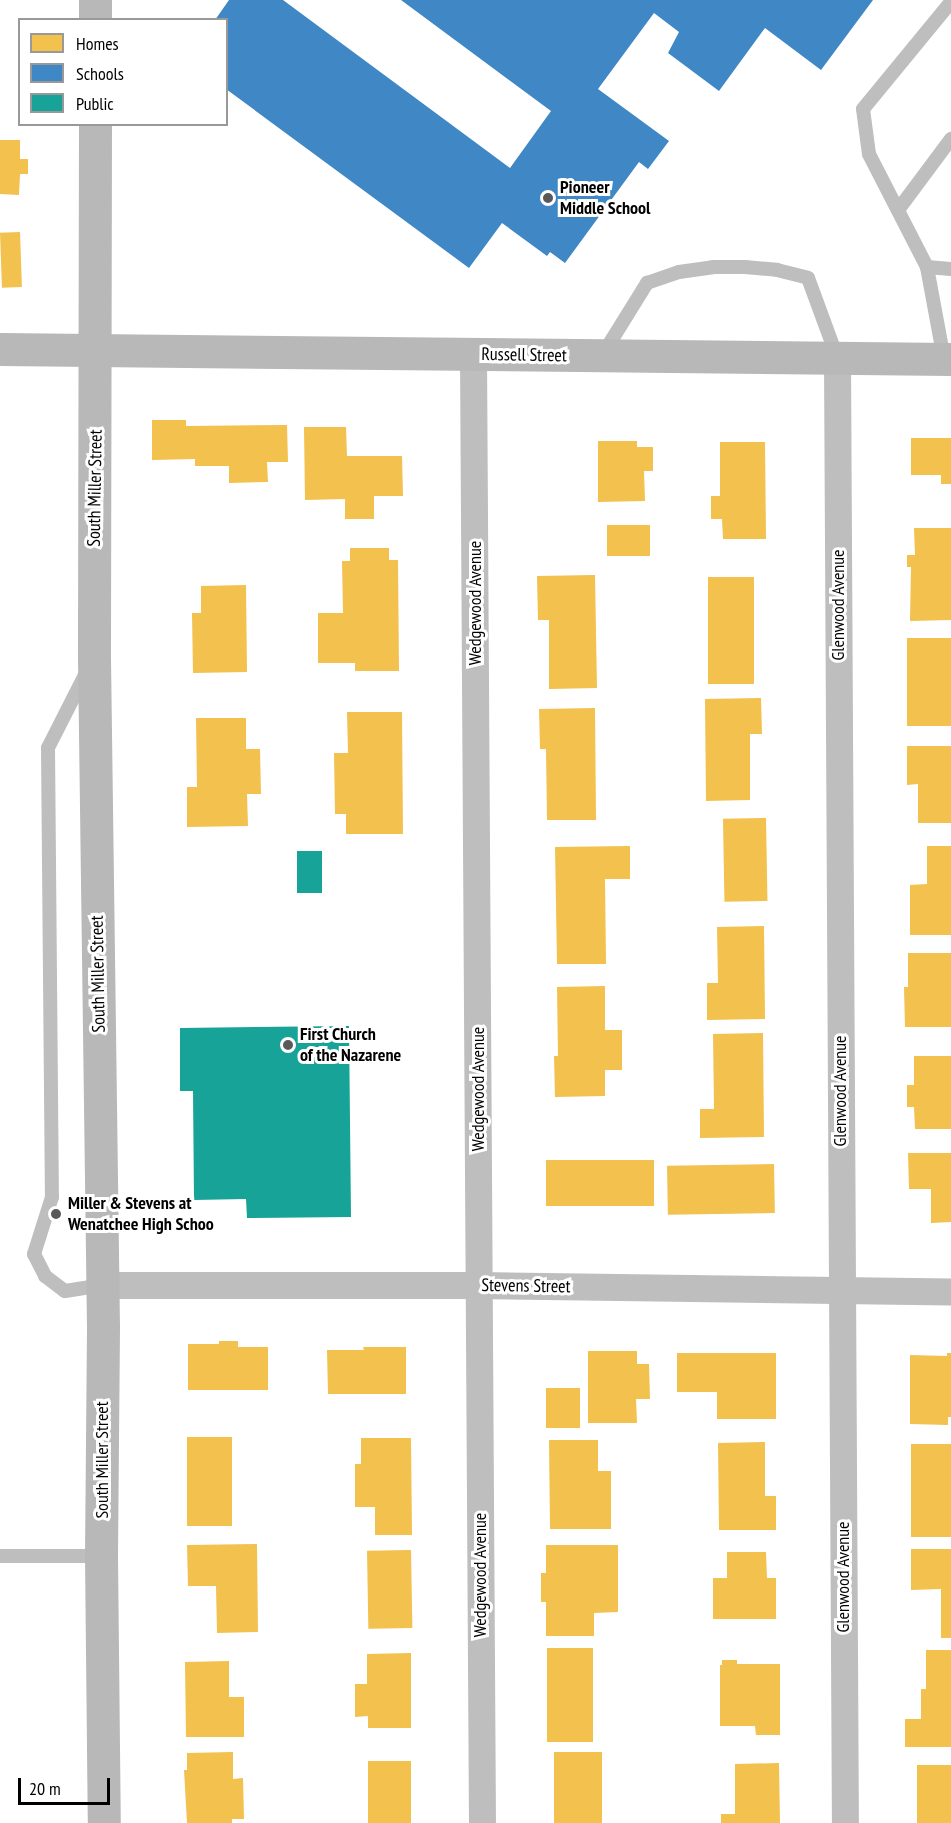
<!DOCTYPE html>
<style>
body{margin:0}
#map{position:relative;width:951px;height:1823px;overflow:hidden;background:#fff;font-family:"PT Sans Narrow",sans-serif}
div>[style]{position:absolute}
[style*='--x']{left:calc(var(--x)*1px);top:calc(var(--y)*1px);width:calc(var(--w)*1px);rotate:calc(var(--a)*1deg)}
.homes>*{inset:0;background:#f2c14e;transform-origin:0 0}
.schools>*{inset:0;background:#3f88c5}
.public>*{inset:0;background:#17a398;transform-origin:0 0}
.lane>*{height:14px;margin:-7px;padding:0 7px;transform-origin:7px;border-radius:7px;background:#bebebe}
.street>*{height:27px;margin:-13.5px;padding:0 13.5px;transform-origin:13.5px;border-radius:13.5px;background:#bebebe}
.secondary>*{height:33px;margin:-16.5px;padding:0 16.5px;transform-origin:16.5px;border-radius:16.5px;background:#b8b8b8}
.dots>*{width:16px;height:16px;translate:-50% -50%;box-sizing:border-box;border:3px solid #fff;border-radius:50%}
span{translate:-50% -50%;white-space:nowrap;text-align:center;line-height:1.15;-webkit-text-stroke:6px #fff;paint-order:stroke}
.poi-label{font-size:18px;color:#000;font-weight:700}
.left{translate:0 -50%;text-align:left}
.street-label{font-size:18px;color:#000}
.legend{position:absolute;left:18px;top:18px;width:210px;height:108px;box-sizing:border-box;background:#fff;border:2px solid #999;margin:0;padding:8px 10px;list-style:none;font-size:18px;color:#000}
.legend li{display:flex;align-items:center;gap:12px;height:30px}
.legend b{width:30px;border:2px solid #999}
.scale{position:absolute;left:18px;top:1778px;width:92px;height:27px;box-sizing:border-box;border:3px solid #000;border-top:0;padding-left:8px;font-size:18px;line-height:21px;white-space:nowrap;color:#000;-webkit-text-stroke:4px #fff;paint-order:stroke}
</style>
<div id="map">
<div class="homes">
<i style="clip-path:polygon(0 140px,20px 140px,20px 159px,28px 159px,28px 174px,20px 174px,19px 195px,0 194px)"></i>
<i style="left:20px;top:232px;width:55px;height:20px;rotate:88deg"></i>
<i style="clip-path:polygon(152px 420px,186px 420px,186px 426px,287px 425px,288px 462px,267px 462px,268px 482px,229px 483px,229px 466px,195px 466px,195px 459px,152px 460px)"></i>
<i style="clip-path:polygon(304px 427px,346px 427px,347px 456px,402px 456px,403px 496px,374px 496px,374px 519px,345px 519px,345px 499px,305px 500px)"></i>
<i style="clip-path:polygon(911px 438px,951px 438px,951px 484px,941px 484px,941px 475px,911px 475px)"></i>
<i style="clip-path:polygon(598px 441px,637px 441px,637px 447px,653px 447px,653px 471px,644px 471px,645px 501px,598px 502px)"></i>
<i style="clip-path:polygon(720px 442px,765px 442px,766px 539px,723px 539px,722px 519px,711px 519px,711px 496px,720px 496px)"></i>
<i style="left:650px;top:525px;width:31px;height:43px;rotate:90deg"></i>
<i style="clip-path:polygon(914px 528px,951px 528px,951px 620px,910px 621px,911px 567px,907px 567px,907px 555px,915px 555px)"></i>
<i style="clip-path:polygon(350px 548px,389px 548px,389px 560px,398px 560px,399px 671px,355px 671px,355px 663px,318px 663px,318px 613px,343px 613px,342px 561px,350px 561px)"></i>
<i style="clip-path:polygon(595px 575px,597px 688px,549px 689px,549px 620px,538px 620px,537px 576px)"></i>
<i style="left:708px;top:577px;width:46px;height:107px"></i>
<i style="clip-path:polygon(246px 585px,247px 672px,193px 673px,192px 613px,201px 613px,201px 586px)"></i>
<i style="left:951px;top:638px;width:88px;height:44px;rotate:90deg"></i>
<i style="clip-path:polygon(761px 698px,762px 734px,750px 734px,750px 800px,706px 801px,705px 699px)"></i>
<i style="clip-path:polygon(595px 708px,596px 820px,547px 820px,546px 749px,540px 749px,539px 709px)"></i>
<i style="clip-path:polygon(347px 712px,402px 712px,403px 834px,346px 834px,346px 814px,335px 814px,334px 753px,348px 753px)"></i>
<i style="clip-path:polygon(196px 718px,246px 718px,246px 749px,260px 749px,261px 794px,247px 794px,248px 826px,187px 827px,187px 787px,197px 787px)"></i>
<i style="clip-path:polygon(907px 746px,951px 746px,951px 823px,918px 823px,918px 784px,907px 785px)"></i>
<i style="left:766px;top:818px;width:83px;height:43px;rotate:89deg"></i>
<i style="clip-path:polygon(630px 846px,630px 879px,605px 879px,606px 964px,557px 964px,555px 847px)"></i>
<i style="clip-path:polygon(927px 846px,951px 846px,951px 935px,910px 935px,910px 885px,927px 884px)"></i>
<i style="clip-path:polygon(764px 926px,765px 1019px,707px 1020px,707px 983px,718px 983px,717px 927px)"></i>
<i style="clip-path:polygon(908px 953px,951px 953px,951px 1027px,905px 1027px,904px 987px,908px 987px)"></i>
<i style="clip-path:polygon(605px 986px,605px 1030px,622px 1030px,622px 1070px,605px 1070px,605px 1096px,555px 1097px,554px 1056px,558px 1056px,557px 987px)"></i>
<i style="clip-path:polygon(763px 1033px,764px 1137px,700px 1138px,700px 1109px,714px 1109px,713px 1034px)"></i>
<i style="clip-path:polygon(914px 1056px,951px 1056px,951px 1129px,915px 1129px,914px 1107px,907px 1107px,907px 1085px,914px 1085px)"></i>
<i style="clip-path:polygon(908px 1153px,951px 1153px,951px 1222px,931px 1223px,931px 1189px,909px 1189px)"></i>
<i style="left:654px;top:1160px;width:46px;height:108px;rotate:90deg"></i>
<i style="left:774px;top:1164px;width:49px;height:107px;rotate:89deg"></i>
<i style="clip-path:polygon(219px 1341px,238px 1341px,238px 1347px,268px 1347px,268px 1390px,188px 1390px,188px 1344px,219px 1344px)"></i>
<i style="clip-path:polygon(363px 1347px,406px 1347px,406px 1394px,328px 1394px,327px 1350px,364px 1350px)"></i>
<i style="clip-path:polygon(588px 1351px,637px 1351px,637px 1364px,649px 1364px,650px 1399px,636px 1399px,637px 1423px,588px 1423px)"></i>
<i style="clip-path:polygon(677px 1353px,776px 1353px,776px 1419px,717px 1419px,717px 1392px,677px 1392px)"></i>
<i style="clip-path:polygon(947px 1353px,951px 1353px,951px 1417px,948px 1417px,948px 1425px,910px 1424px,910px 1355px,947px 1356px)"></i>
<i style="left:546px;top:1388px;width:34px;height:40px"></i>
<i style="left:187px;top:1437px;width:45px;height:89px"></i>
<i style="clip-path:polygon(361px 1438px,411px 1438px,412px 1535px,375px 1535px,375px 1507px,355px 1507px,355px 1464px,361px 1464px)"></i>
<i style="clip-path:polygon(549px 1440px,598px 1440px,598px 1471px,611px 1471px,611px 1529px,550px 1529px)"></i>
<i style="clip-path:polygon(765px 1442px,765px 1496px,776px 1496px,776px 1530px,719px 1530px,718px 1443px)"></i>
<i style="left:951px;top:1444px;width:93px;height:40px;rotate:90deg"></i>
<i style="clip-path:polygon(257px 1544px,258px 1632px,217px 1633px,216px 1586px,188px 1586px,187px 1545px)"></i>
<i style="clip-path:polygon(546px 1545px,618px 1545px,618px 1612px,594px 1613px,594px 1636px,546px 1636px,546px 1602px,541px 1602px,541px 1573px,546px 1573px)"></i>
<i style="clip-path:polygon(911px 1549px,951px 1549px,951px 1638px,941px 1638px,941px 1589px,911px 1590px)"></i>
<i style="left:411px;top:1550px;width:78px;height:44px;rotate:89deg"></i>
<i style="clip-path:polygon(727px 1552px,766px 1552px,767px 1578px,776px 1578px,776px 1619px,713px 1619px,713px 1578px,727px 1578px)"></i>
<i style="left:547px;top:1648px;width:46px;height:94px"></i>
<i style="clip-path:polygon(926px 1650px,951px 1650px,951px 1747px,905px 1747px,905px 1719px,921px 1719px,921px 1689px,926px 1689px)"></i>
<i style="clip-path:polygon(411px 1653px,411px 1728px,368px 1728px,368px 1716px,355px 1717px,355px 1684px,367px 1684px,367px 1654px)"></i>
<i style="clip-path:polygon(722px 1660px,737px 1660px,737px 1664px,780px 1664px,780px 1735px,756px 1735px,755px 1726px,720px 1726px,720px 1665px,722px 1665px)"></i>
<i style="clip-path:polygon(229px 1661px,229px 1697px,244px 1697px,244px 1737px,186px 1737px,185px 1662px)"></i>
<i style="clip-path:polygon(233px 1752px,233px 1779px,243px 1778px,244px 1819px,232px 1819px,232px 1823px,187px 1823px,184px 1770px,187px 1770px,187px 1753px)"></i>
<i style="left:602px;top:1752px;width:71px;height:48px;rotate:90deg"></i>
<i style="left:368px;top:1761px;width:43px;height:62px"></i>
<i style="clip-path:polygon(779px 1763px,780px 1823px,721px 1823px,721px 1814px,735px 1814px,735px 1764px)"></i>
<i style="left:917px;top:1765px;width:34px;height:58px"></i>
</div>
<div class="schools">
<i style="clip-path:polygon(229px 0,283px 0,510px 168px,551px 111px,401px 0,873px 0,821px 70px,765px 28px,719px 91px,668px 53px,679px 32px,654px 13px,598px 89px,669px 141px,648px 169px,639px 162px,565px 263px,550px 252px,547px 256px,502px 223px,469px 268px,226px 89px,226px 20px,215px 20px)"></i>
</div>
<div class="public">
<i style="left:297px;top:851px;width:25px;height:42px"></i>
<i style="clip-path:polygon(349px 1026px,351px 1217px,247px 1218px,246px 1199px,194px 1200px,193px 1091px,180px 1091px,180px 1028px)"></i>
</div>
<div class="lane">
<i style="--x:898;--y:210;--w:89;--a:-53.3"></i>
<i style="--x:927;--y:267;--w:24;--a:5"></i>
<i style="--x:603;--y:354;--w:84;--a:-58.2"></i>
<i style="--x:647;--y:283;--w:34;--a:-19"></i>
<i style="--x:679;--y:272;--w:34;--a:-8"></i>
<i style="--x:713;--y:267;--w:32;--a:0"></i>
<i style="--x:745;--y:267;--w:32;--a:5"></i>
<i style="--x:777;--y:270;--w:32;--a:14"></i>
<i style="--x:808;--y:278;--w:84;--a:69.8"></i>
<i style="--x:944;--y:359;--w:94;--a:-100.5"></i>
<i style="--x:927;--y:267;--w:127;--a:-117.2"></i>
<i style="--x:869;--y:154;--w:45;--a:-97.6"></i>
<i style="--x:863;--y:109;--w:139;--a:-50.6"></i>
<i style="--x:86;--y:673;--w:84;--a:116.9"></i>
<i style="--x:48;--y:748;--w:449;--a:89.5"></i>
<i style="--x:52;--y:1197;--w:60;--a:107.5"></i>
<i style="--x:34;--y:1254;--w:25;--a:63"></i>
<i style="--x:45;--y:1276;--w:25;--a:37"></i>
<i style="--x:65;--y:1291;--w:37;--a:-9"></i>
<i style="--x:0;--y:1556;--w:101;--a:0"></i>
</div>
<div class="street">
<i style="--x:473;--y:354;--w:1469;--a:89.65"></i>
<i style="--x:837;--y:358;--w:1465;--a:89.69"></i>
<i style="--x:102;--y:1285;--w:377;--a:0"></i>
<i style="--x:479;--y:1285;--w:472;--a:0.8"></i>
</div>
<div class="secondary">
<i style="--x:95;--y:0;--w:20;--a:90"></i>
<i style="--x:95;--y:124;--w:534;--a:90.11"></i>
<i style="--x:94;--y:658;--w:669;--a:89.23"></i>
<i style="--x:103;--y:1327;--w:229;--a:90.5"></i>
<i style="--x:101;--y:1556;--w:267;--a:89.4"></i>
<i style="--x:0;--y:349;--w:951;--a:0.6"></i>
</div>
<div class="dots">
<i style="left:548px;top:198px;background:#595959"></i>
<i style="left:288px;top:1045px;background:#595959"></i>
<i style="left:56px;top:1214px;background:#595959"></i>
</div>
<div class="poi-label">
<span class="left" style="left:560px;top:198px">Pioneer<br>Middle School</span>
<span class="left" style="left:300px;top:1045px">First Church<br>of the Nazarene</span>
<span class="left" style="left:68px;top:1214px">Miller &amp; Stevens at<br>Wenatchee High Schoo</span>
</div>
<div class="street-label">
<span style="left:524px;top:355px;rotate:1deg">Russell Street</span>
<span style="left:95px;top:488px;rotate:-89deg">South Miller Street</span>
<span style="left:475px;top:603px;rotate:-90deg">Wedgewood Avenue</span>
<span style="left:838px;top:605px;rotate:-90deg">Glenwood Avenue</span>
<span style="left:98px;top:974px;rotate:-91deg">South Miller Street</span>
<span style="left:478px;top:1089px;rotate:-90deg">Wedgewood Avenue</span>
<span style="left:840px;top:1091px;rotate:-90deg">Glenwood Avenue</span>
<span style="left:526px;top:1286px;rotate:1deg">Stevens Street</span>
<span style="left:102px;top:1460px;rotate:-90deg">South Miller Street</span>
<span style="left:480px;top:1575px;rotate:-90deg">Wedgewood Avenue</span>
<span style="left:843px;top:1577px;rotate:-90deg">Glenwood Avenue</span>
</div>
<ul class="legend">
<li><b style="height:16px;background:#f2c14e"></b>Homes</li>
<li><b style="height:16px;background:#3f88c5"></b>Schools</li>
<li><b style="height:16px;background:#17a398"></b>Public</li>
</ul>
<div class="scale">20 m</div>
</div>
